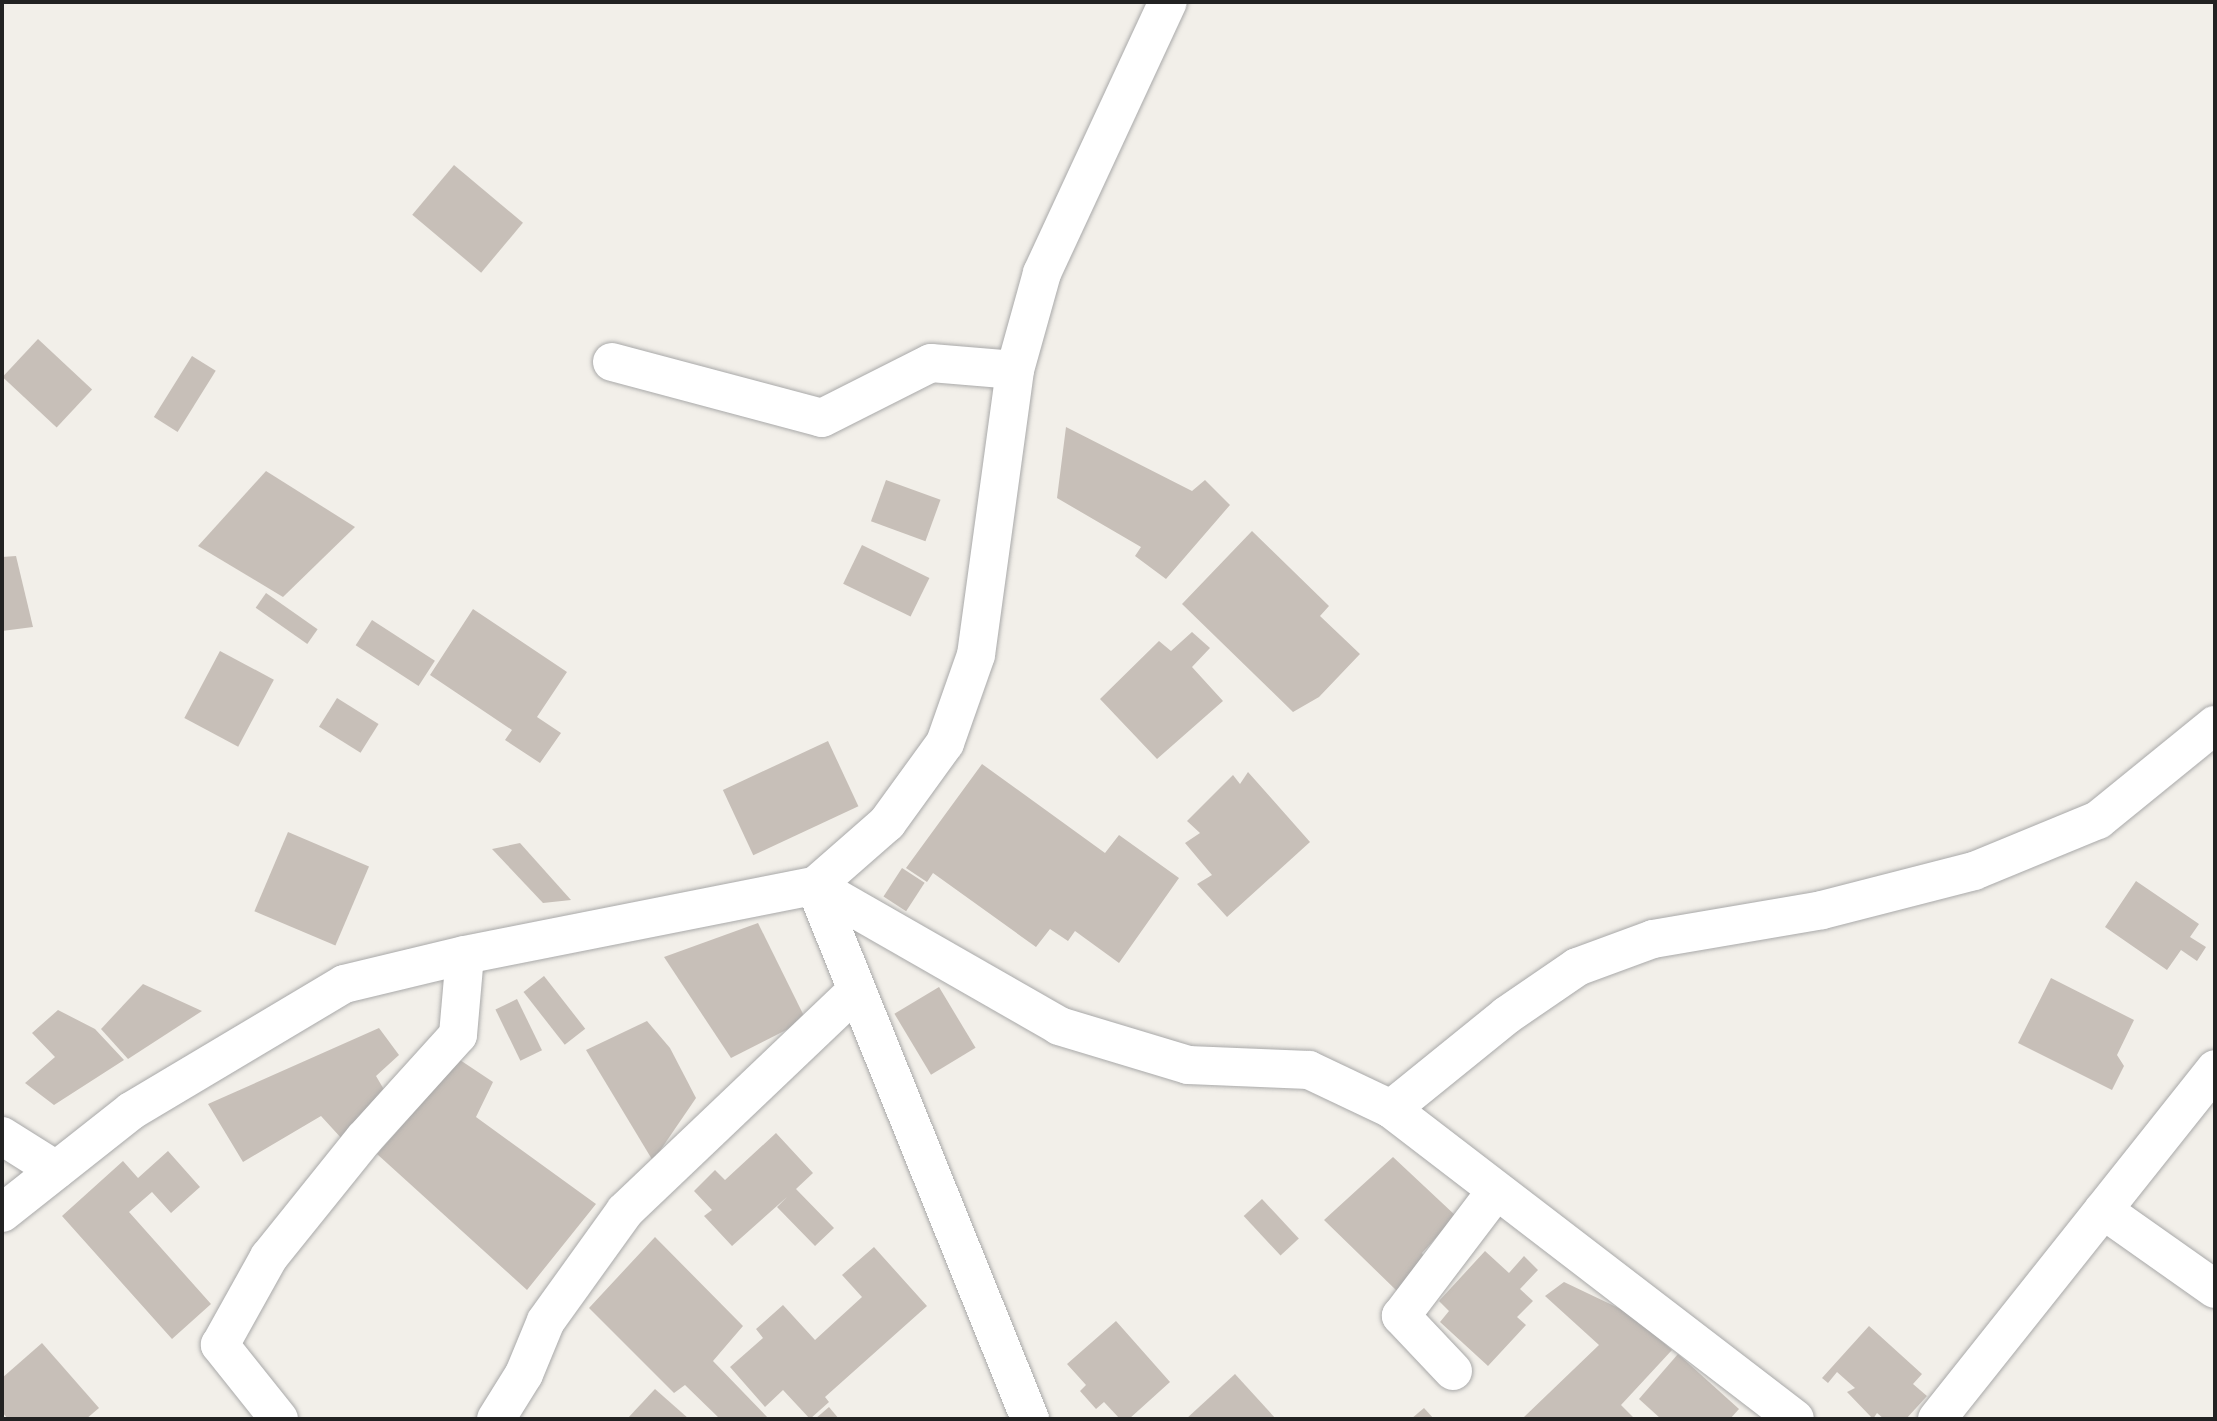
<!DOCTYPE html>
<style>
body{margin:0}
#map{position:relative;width:2217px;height:1421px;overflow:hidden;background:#f2efe9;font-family:Commissioner,sans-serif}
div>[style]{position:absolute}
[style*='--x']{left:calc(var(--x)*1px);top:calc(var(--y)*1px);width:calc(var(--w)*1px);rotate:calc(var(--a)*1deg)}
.building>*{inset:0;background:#c7bfb8;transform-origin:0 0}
.roads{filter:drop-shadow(0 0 2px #a9a9a9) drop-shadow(0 0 2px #a9a9a9)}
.minor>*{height:38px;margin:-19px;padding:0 19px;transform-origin:19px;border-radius:19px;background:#fff}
.tertiary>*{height:38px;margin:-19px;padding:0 19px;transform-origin:19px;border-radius:19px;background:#fff}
span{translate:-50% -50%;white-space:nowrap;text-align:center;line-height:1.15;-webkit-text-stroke:5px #fff;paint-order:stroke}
.frame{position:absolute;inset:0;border:4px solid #222;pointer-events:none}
</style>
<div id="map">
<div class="building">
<i style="left:454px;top:165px;width:90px;height:65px;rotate:40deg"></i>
<i style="left:38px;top:339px;width:74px;height:52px;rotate:43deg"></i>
<i style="left:192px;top:356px;width:28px;height:72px;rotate:32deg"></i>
<i style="clip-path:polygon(1066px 427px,1192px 491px,1205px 480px,1230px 505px,1166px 579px,1135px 556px,1141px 547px,1057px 498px)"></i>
<i style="clip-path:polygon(266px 471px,355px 527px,283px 597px,198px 546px)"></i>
<i style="left:886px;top:480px;width:58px;height:44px;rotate:20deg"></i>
<i style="clip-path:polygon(1252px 531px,1329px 606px,1320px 616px,1360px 654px,1319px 697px,1293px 712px,1182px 604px)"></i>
<i style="left:862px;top:545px;width:75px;height:43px;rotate:26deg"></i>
<i style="clip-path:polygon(16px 556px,33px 627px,2px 631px,2px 557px)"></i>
<i style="left:266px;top:593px;width:63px;height:18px;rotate:35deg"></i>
<i style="clip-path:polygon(473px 609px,567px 672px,537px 717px,561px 733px,540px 763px,505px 740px,512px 730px,430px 675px)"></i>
<i style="left:372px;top:620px;width:75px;height:30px;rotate:33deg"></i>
<i style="clip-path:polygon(1192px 632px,1210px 648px,1192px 667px,1223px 701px,1157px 759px,1100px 699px,1159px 641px,1171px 651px)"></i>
<i style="left:220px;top:651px;width:61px;height:76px;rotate:28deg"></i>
<i style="left:337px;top:698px;width:49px;height:34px;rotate:32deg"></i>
<i style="left:828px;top:741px;width:72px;height:116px;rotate:65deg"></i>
<i style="clip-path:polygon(982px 764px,1105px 853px,1119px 835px,1179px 878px,1119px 963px,1075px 931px,1068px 941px,1050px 929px,1036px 947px,933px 873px,927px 882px,906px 868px)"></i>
<i style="clip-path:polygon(1248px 772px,1310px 842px,1227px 917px,1197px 884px,1212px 875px,1185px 843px,1200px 833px,1187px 821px,1233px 775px,1240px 784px)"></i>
<i style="left:288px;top:832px;width:88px;height:86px;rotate:23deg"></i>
<i style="clip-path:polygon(520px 843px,571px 900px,543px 903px,492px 849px)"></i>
<i style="left:902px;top:868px;width:27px;height:34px;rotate:33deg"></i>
<i style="clip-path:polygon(2136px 881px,2199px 924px,2190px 937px,2206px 947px,2197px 961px,2181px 950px,2167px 970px,2105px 927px)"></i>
<i style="clip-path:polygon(758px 923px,806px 1020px,731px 1058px,664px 957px)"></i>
<i style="left:544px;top:976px;width:67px;height:26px;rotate:52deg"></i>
<i style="clip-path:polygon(2051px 978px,2134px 1020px,2117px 1055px,2124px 1066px,2112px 1090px,2018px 1043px)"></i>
<i style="clip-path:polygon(143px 984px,202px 1011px,128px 1059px,101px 1029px)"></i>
<i style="left:939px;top:987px;width:71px;height:52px;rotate:59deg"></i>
<i style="left:517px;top:999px;width:57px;height:24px;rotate:64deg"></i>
<i style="clip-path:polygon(58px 1010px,95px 1029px,124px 1060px,54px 1105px,25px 1083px,55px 1057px,32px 1033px)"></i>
<i style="clip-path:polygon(647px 1021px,670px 1048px,696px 1098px,653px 1161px,586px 1050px)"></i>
<i style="clip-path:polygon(379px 1028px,399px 1055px,376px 1076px,386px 1093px,343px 1140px,321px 1116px,243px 1162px,208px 1104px)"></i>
<i style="clip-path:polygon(460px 1060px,493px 1082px,476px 1117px,596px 1204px,527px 1290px,377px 1154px)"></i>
<i style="clip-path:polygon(776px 1133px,813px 1173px,796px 1189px,834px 1228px,815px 1246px,777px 1207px,787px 1197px,732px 1246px,704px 1216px,712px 1210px,694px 1191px,715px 1170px,725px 1180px)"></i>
<i style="clip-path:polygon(168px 1151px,200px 1187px,171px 1213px,152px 1192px,129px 1212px,211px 1304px,172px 1339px,62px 1216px,123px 1161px,138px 1178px)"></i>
<i style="clip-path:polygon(1393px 1157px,1456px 1216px,1422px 1253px,1427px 1261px,1397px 1291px,1324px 1220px)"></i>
<i style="left:1262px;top:1199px;width:54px;height:25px;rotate:47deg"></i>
<i style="clip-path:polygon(655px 1237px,743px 1326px,713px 1361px,769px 1419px,720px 1419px,685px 1385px,674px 1393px,589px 1308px)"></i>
<i style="clip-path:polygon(874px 1247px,927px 1306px,825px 1397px,829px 1402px,810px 1419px,783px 1390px,765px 1407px,730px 1367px,763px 1338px,756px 1329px,783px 1305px,815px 1340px,862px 1297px,842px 1275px)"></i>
<i style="clip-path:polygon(1485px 1251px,1509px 1273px,1524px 1256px,1538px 1270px,1520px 1289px,1533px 1301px,1517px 1317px,1526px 1325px,1488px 1366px,1440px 1322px,1449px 1311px,1439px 1301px)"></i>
<i style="clip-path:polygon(1564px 1282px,1629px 1313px,1672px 1350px,1621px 1405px,1635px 1419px,1524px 1417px,1599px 1345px,1545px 1296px)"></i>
<i style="clip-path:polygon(1116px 1321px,1170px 1382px,1129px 1419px,1120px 1419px,1104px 1402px,1096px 1409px,1080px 1391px,1086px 1385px,1067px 1364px)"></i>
<i style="clip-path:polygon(1869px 1326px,1922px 1374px,1913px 1384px,1927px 1396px,1906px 1419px,1884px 1419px,1877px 1413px,1873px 1419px,1847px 1392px,1855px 1388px,1837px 1372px,1828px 1383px,1822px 1378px)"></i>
<i style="clip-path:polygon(42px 1343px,99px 1408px,86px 1419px,8px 1419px,2px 1412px,2px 1378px)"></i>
<i style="clip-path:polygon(1678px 1354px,1739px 1409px,1730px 1419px,1661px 1419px,1639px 1399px)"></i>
<i style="clip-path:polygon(1235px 1374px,1276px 1419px,1186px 1419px)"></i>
<i style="clip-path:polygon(655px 1389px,689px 1419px,627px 1419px)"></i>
<i style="clip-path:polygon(829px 1407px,839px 1419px,815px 1419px)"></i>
<i style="clip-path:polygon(1424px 1408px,1434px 1419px,1411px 1419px)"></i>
</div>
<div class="roads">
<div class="minor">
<i style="--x:612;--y:362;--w:217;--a:14.9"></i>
<i style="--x:822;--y:418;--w:122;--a:-26.8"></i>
<i style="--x:931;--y:363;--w:84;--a:4.8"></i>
<i style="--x:815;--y:886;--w:281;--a:29.8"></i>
<i style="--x:1059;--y:1026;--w:135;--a:16.8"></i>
<i style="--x:1188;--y:1065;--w:121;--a:2.4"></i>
<i style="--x:1309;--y:1070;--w:91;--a:25.4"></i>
<i style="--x:1391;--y:1109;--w:509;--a:37.5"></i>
<i style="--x:815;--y:886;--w:575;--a:68.03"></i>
<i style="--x:1391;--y:1109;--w:149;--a:-39"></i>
<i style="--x:1507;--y:1015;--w:85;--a:-34.4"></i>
<i style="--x:1577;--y:967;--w:81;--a:-20.2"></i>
<i style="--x:1653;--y:939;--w:171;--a:-9.7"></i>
<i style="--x:1822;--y:910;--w:157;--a:-14.4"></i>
<i style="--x:1974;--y:871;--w:134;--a:-22.4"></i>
<i style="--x:2098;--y:820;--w:151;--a:-39.1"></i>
<i style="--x:2;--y:1136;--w:64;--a:32.2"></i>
<i style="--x:2103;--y:1210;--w:137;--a:35.2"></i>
<i style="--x:1453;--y:1371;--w:76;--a:-133.4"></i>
<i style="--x:1401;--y:1316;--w:156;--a:-52.8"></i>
<i style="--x:279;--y:1419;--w:95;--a:-128.6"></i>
<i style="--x:220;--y:1345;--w:101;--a:-60.9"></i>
<i style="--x:269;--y:1257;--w:151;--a:-51.2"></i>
<i style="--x:364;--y:1139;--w:140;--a:-47.9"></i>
<i style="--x:458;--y:1035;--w:80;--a:-85"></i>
<i style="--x:496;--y:1419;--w:53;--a:-58.1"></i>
<i style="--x:524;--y:1374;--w:57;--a:-67.5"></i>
<i style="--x:546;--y:1321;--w:135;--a:-54.3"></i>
<i style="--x:625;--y:1211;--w:318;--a:-43.6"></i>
<i style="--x:1937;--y:1419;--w:447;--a:-51.5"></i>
</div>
<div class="tertiary">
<i style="--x:2;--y:1213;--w:164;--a:-38.3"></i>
<i style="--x:131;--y:1111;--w:248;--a:-30.8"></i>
<i style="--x:344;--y:984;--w:124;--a:-13.5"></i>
<i style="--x:465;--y:955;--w:357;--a:-11.2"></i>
<i style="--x:815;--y:886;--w:96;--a:-41.2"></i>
<i style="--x:887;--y:823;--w:99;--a:-54.1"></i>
<i style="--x:945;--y:743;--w:93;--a:-70.6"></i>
<i style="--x:976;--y:655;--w:288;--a:-82.2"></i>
<i style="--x:1015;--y:370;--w:101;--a:-74.4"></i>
<i style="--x:1042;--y:273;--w:299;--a:-65.1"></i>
</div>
</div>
<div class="frame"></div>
</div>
